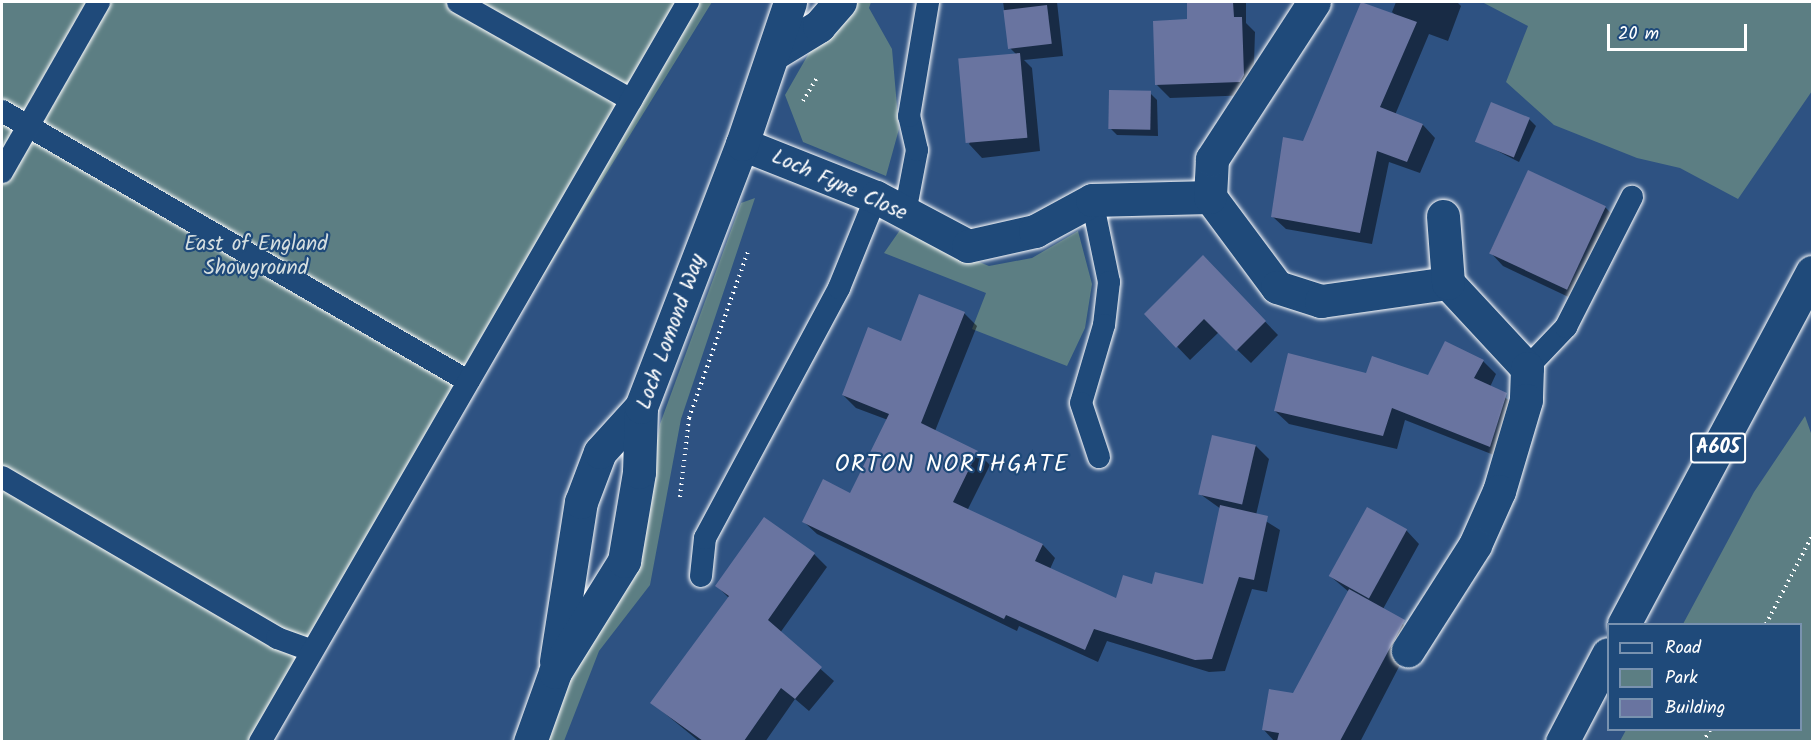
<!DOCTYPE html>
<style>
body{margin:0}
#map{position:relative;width:1814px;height:743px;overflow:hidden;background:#2e5282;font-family:Kalam,sans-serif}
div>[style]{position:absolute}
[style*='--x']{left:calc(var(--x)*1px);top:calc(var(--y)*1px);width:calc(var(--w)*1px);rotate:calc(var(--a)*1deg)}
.green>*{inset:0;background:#5c7e83}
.shadow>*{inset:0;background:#0007}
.building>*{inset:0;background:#6974a0;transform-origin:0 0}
.path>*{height:4px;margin-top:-2px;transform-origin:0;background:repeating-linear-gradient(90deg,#fff 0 1.5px,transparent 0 6px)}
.roads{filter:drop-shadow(0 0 2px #fff) drop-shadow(0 0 2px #fff)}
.service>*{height:22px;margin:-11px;padding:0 11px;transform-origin:11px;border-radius:11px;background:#1f4a7a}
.minor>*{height:33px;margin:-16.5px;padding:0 16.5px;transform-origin:16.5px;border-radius:16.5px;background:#1f4a7a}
.primary>*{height:33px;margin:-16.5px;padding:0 16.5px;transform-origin:16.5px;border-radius:16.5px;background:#1f4a7a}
span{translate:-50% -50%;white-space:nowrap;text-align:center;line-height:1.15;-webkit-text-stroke:4.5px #1f4a7a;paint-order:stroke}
.shield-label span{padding:2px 4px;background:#1f4a7a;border:2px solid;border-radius:4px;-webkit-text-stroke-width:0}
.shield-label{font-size:20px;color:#fff;font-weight:700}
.street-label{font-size:21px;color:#fff}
.park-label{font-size:21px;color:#d6dfe0}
.quarter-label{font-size:24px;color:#fff;letter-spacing:1.5px}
.frame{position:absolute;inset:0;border:3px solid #fff;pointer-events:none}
.legend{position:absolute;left:1607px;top:623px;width:195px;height:108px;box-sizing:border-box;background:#1f4a7a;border:2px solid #7992af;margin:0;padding:8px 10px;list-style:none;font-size:18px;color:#fff}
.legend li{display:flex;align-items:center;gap:12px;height:30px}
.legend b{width:30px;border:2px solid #7992af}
.scale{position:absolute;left:1607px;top:24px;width:140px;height:27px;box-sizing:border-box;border:3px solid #fff;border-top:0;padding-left:8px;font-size:18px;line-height:21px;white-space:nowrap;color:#fff;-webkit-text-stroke:4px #1f4a7a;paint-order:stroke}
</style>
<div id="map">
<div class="green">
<i style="clip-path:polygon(2px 2px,712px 2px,312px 651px,265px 741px,2px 741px)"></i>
<i style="clip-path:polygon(851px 2px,871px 2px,869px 8px,892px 49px,899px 129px,886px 176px,803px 142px,785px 95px,813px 46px)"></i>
<i style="clip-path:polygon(1482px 2px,1812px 2px,1812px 91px,1738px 199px,1680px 168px,1637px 158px,1554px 125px,1506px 82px,1528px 26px)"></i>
<i style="clip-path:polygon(755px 198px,681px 419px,650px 585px,599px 651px,564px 741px,543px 742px,575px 658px,633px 580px,660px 424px,741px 203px)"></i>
<i style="clip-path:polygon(900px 230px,989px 266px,1032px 258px,1078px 231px,1092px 284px,1085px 328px,1067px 366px,972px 329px,986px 293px,884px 253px)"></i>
<i style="clip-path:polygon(1805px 416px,1812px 436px,1812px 741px,1620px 741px,1626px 730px,1800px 730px,1800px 624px,1683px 624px,1754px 492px)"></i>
</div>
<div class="shadow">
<i style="clip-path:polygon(1003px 2px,1057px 2px,1063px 56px,1024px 60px,1032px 68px,1040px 151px,982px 158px,969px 144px,1017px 55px,1010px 48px)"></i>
<i style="clip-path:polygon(1188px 2px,1246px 2px,1246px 23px,1255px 32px,1253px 95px,1170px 98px,1157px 85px,1189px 20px)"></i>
<i style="clip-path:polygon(1396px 2px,1457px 2px,1461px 6px,1448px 41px,1429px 34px,1395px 115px,1423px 125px,1435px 138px,1420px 173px,1389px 162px,1372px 244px,1286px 229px,1273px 217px,1304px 143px,1396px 16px,1392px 12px)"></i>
<i style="clip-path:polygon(1150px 93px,1157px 100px,1158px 136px,1117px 135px,1110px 128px)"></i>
<i style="clip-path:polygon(1529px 119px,1536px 126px,1519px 162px,1476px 140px)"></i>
<i style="clip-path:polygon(1529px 172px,1606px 208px,1619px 222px,1577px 301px,1503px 266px,1490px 252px)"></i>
<i style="clip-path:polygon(1203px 257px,1278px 335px,1251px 363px,1219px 332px,1190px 360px,1146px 314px)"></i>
<i style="clip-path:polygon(964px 313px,977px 326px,935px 431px,977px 452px,990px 465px,967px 511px,1043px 545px,1055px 558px,1050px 569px,1117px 600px,1153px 585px,1204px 586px,1221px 509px,1200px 494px,1256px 446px,1269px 459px,1256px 515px,1280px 530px,1267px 592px,1252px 589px,1225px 671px,1209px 672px,1107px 641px,1098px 662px,1019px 626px,1017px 631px,817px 534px,804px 522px,851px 495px,888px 420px,856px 408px,843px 395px,902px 342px)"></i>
<i style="clip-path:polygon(1483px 361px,1496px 374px,1490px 387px,1520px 408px,1504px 459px,1405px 420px,1397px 449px,1289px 424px,1275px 411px,1367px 375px,1429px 377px)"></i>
<i style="clip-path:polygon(1406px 530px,1419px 544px,1383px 609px,1416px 634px,1360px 742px,1275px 742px,1263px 729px,1293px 695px,1349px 592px,1330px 576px)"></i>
<i style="clip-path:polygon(814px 554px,827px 567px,780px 633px,834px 681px,809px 711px,795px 699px,765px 742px,700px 742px,652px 703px,729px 598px,717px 586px)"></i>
</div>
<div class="building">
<i style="clip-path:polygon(1187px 2px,1233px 2px,1234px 17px,1242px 17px,1244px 75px,1240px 82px,1155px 85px,1153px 21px,1187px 19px)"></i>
<i style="clip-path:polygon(1361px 2px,1417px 22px,1380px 107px,1423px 124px,1407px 162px,1377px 151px,1360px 233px,1271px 217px,1283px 137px,1303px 141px)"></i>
<i style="left:1047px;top:5px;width:39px;height:44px;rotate:83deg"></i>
<i style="left:1020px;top:53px;width:85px;height:62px;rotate:85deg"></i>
<i style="left:1109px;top:90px;width:42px;height:39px;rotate:1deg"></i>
<i style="left:1491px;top:102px;width:42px;height:43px;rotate:22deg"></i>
<i style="left:1528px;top:170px;width:86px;height:92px;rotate:25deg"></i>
<i style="clip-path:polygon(1203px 255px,1266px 321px,1236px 351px,1204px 319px,1176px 348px,1144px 314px)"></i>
<i style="clip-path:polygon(919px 294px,965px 312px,921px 423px,978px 451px,953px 502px,1043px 544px,1035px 561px,1116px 598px,1123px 575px,1152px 584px,1155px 572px,1203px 584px,1220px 505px,1268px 516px,1254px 580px,1239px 577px,1212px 659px,1195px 660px,1094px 629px,1085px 650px,1006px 615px,1004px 619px,802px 522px,823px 479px,850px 493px,889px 414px,842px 395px,868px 327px,901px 341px)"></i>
<i style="clip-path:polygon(1445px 341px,1484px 360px,1474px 378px,1507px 393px,1490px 447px,1392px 408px,1383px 436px,1274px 411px,1288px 353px,1366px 373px,1372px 356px,1428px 375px)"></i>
<i style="left:1212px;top:435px;width:45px;height:61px;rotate:13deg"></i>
<i style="left:1367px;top:507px;width:46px;height:79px;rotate:29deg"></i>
<i style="clip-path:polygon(764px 517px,815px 553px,768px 620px,822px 667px,795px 699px,781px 688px,744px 741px,703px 741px,650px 703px,729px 596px,715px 586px)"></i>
<i style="clip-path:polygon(1349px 589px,1405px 620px,1340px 741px,1277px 741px,1279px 733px,1262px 730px,1269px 689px,1293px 693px)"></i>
</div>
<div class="path">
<i style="--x:803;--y:101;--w:26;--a:-59"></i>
<i style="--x:680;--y:497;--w:80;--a:-83.5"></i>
<i style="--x:689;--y:418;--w:177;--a:-70.5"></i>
<i style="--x:1766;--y:624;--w:99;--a:-62.4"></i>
<i style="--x:1703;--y:742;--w:14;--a:-60"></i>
</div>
<div class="roads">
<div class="service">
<i style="--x:458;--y:2;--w:199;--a:29.5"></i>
<i style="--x:2;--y:111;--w:539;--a:30.09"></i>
<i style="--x:2;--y:172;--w:196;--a:-60.3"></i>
<i style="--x:1092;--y:200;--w:84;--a:78.3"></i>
<i style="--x:1109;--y:282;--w:43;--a:96.6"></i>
<i style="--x:1104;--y:325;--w:81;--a:106.4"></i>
<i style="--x:1081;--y:403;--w:57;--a:71.6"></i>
<i style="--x:905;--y:213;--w:64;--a:-79.2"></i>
<i style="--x:917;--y:150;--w:35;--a:-103"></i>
<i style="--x:909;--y:116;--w:116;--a:-80.5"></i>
<i style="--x:1527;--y:368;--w:57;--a:-46.4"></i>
<i style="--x:1566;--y:327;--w:146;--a:-63.1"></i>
<i style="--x:2;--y:477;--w:319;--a:30.3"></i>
<i style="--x:277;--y:638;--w:37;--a:20"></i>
<i style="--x:701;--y:576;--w:38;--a:-84"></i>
<i style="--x:705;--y:538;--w:284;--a:-61.8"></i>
<i style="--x:839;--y:288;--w:98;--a:-67.9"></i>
<i style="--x:260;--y:742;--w:855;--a:-59.96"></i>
</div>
<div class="minor">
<i style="--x:775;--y:53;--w:52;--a:-31.5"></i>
<i style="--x:819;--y:26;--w:32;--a:-49"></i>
<i style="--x:742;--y:144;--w:144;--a:21.6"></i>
<i style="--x:876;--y:197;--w:104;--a:28"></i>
<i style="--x:968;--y:246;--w:69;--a:-12.6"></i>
<i style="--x:1035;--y:231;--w:65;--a:-28.5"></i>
<i style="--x:1092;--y:200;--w:118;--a:-1.5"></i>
<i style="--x:1210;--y:197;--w:112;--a:53.3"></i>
<i style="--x:1277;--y:287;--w:46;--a:17.7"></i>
<i style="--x:1321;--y:301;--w:128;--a:-8.1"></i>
<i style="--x:1448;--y:283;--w:116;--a:47.1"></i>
<i style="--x:1527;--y:368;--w:32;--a:92"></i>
<i style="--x:1526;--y:400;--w:95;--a:106.5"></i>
<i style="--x:1499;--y:491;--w:59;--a:114"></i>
<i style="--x:1475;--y:545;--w:125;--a:122.5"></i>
<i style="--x:1210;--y:197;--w:38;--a:-87"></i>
<i style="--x:1212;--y:159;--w:187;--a:-57"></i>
<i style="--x:1443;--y:216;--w:67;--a:85.7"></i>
<i style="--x:556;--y:661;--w:161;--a:-81.1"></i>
<i style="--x:581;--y:502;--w:53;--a:-69.2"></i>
<i style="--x:600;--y:452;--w:61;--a:-47.7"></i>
<i style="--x:530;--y:742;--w:74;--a:-70.3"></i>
<i style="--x:555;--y:672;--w:131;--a:-58.1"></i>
<i style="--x:624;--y:561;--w:90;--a:-80.4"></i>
<i style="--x:639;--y:472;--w:65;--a:-88.2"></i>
<i style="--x:641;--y:407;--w:282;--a:-69"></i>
<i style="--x:742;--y:144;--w:150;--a:-71.3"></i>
</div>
<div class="primary">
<i style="--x:1624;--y:624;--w:399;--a:-61.9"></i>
<i style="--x:1562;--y:742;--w:99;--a:-62.4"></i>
</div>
</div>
<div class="shield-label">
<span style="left:1718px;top:448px">A605</span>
</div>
<div class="street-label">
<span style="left:839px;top:186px;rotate:24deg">Loch Fyne Close</span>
<span style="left:672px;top:332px;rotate:-70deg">Loch Lomond Way</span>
</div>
<div class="park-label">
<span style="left:256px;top:257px">East of England<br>Showground</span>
</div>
<div class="quarter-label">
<span style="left:952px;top:465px">ORTON NORTHGATE</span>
</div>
<div class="frame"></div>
<ul class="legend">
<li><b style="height:8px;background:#1f4a7a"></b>Road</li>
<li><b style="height:16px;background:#5c7e83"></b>Park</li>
<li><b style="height:16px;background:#6974a0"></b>Building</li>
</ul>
<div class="scale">20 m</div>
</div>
